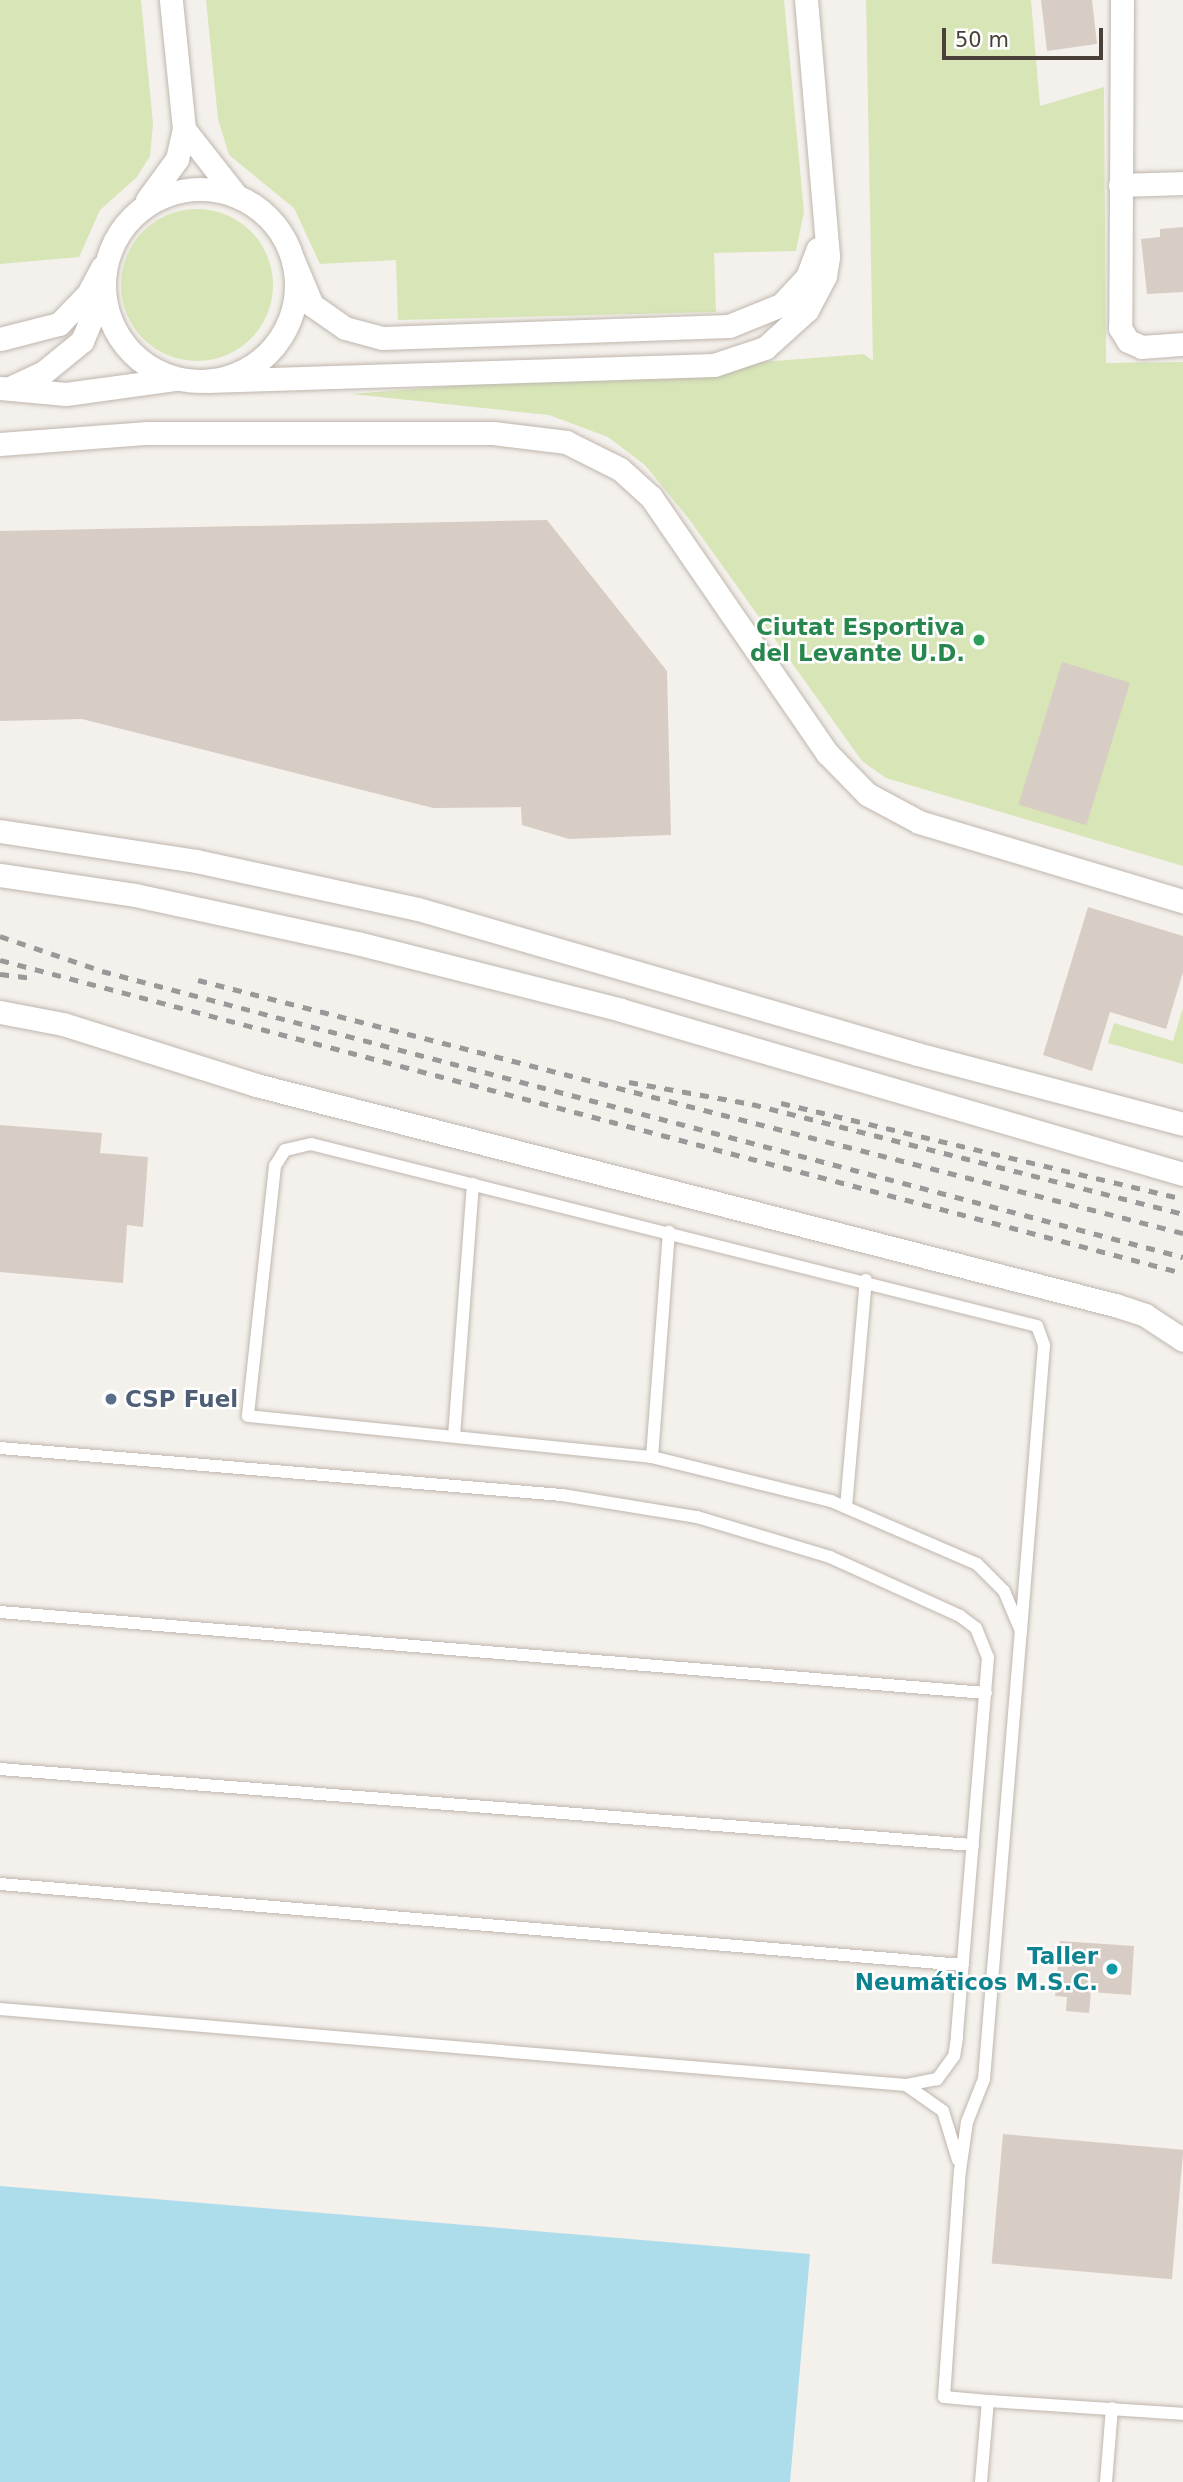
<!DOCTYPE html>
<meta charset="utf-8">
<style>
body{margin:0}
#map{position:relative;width:1183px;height:2482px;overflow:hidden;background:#f4f0eb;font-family:"DejaVu Sans",sans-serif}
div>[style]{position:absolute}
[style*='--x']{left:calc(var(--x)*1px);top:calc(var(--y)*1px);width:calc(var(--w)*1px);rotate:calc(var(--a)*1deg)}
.green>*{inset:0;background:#d7e5b7}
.round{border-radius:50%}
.water>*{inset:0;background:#addceb}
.building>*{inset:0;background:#d8cdc4;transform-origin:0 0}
.roads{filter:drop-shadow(0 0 2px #bfb6ae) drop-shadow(0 0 2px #bfb6ae)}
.lane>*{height:12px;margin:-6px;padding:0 6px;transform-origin:6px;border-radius:6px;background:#fff}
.street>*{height:23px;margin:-11.5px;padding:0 11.5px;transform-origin:11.5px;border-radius:11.5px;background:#fff}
.street>.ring{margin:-11.5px;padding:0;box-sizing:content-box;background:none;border:23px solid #fff;border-radius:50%}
.rail>*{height:5px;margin-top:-2.5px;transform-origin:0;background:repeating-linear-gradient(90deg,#999 0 9px,transparent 0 18px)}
.dots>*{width:19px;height:19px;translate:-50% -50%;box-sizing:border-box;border:4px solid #fff;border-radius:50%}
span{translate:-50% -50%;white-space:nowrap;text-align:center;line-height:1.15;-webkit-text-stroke:5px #fff;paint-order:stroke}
.leisure-label{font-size:23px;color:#27864d;font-weight:700}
.right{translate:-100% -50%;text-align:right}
.service-label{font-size:23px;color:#4e5e75;font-weight:700}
.left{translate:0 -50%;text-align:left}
.culture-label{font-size:23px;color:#0d838f;font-weight:700}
.scale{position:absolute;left:942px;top:28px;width:161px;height:32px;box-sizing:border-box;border:4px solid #484039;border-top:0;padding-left:9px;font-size:21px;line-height:24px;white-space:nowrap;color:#484039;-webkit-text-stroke:5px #fff;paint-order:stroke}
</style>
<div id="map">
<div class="green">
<i style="clip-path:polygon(0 0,141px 0,153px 124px,150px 156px,137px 177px,100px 210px,79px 257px,0 264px)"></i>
<i style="clip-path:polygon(206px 0,784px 0,804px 212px,796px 251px,714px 253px,716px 312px,398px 320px,396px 260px,320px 264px,294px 208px,229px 155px,218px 119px)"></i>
<i style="clip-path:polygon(866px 0,1031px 0,1040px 106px,1104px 87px,1106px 363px,1183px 362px,1183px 866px,886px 778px,862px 761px,689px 519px,645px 465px,608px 437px,549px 415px,351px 394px,864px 354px,873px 361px)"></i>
<i class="round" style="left:121px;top:209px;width:152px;height:152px"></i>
<i style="clip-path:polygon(1183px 1008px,1183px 1064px,1108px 1043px,1114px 1023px,1173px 1041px)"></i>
</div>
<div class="water">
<i style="clip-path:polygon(0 2186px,810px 2254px,790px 2482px,0 2482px)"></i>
</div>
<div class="building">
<i style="clip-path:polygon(1041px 0,1092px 0,1097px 44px,1047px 51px)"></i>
<i style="clip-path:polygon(1183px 227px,1183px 292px,1147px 294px,1141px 239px,1160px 237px,1160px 229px)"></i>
<i style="clip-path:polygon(547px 520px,667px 671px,671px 835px,569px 839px,522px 825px,521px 807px,433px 808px,82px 719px,0 721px,0 531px)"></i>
<i style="left:1062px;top:662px;width:71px;height:149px;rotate:17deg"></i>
<i style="clip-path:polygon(1088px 907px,1183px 936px,1183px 972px,1166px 1029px,1110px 1012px,1092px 1071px,1043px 1055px)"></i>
<i style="clip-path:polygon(0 1125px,102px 1133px,100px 1153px,148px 1157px,143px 1227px,127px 1225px,123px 1283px,0 1272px)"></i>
<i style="clip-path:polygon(1060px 1941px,1134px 1946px,1131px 1995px,1091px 1992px,1089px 2013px,1066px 2011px,1067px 1997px,1055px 1996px)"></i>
<i style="left:1003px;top:2134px;width:181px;height:130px;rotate:5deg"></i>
</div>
<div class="roads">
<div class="lane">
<i style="--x:454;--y:1436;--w:253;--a:-85.7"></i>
<i style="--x:0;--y:1448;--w:564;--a:4.78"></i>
<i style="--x:562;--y:1495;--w:137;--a:9.3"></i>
<i style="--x:697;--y:1517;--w:139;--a:16.7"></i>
<i style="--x:830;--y:1557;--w:143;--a:24.4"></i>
<i style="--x:960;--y:1616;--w:20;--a:37"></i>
<i style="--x:976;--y:1628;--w:31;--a:68"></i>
<i style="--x:988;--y:1657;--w:382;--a:94.7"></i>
<i style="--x:957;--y:2038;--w:18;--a:99"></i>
<i style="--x:954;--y:2056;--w:29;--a:126"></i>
<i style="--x:937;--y:2079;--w:32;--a:169"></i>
<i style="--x:906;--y:2085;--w:909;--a:-175.2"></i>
<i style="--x:652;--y:1457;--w:226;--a:-85.7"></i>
<i style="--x:846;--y:1507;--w:228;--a:-85"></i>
<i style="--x:0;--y:1612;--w:989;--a:4.7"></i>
<i style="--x:0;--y:1769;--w:976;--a:4.47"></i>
<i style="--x:0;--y:1884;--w:966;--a:4.81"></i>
<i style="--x:906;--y:2085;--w:45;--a:35.1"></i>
<i style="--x:943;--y:2111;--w:51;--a:73"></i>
<i style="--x:988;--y:2401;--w:44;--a:-174.8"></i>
<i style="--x:944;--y:2397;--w:227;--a:-86"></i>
<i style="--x:960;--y:2171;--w:49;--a:-81.9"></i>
<i style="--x:967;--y:2122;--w:46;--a:-68.4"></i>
<i style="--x:984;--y:2079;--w:450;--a:-85.3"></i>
<i style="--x:1021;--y:1631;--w:287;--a:-85.4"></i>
<i style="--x:1044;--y:1345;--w:20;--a:-110"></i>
<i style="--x:1037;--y:1326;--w:748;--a:-165.93"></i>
<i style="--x:311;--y:1144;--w:27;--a:167"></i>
<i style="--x:285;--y:1150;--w:19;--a:122"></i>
<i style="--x:275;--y:1166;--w:251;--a:96.2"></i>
<i style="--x:248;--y:1416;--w:406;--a:5.8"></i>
<i style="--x:652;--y:1457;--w:184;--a:13.8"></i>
<i style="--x:831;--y:1501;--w:159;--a:23.3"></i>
<i style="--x:977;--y:1564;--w:38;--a:45"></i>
<i style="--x:1004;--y:1591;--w:43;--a:67"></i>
<i style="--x:981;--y:2482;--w:81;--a:-85.1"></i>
<i style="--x:988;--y:2401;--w:195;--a:3.8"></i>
<i style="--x:1106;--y:2482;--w:74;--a:-85.4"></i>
</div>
<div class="street">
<i style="--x:1122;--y:0;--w:328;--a:90.3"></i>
<i style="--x:1120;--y:328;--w:15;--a:58"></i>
<i style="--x:1128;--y:341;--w:15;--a:23"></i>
<i style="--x:1142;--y:347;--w:41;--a:-4.2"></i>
<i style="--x:184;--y:129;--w:83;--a:51.9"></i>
<i style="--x:1120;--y:185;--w:63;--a:-1.8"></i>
<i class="ring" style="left:104px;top:189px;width:169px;height:169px"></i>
<i style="--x:147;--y:200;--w:51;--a:-53.8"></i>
<i style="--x:177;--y:159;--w:31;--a:-77"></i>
<i style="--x:184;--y:129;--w:130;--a:-95.8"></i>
<i style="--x:293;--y:260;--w:49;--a:67.1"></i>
<i style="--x:312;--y:305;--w:40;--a:34.9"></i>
<i style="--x:345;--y:328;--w:39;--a:15"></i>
<i style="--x:383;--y:338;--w:346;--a:-2"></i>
<i style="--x:729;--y:326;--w:56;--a:-22"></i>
<i style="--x:781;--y:305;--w:38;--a:-47"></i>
<i style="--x:807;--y:277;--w:30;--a:-69"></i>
<i style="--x:0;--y:339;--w:61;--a:-14.3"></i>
<i style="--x:59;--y:324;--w:42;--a:-46"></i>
<i style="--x:88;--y:294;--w:30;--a:-62"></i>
<i style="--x:207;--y:381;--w:507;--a:-1.81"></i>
<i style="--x:714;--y:365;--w:54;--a:-18.4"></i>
<i style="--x:765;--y:348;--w:57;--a:-42.1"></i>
<i style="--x:807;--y:310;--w:38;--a:-62"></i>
<i style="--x:825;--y:276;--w:20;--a:-81"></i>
<i style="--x:828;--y:256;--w:257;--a:-94.9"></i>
<i style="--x:12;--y:387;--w:35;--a:-25"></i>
<i style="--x:44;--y:372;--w:49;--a:-39.2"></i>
<i style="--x:82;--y:341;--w:54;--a:-67.2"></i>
<i style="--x:0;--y:388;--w:66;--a:5.2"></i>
<i style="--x:66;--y:394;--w:111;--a:-7.8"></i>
<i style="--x:0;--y:444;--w:148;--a:-4.3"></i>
<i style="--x:148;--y:433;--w:345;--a:0"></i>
<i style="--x:493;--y:433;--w:74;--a:7"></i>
<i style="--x:566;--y:442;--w:60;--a:26.6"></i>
<i style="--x:620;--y:469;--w:42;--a:42.1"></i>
<i style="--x:651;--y:497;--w:311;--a:55.5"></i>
<i style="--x:827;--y:753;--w:57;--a:45.7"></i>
<i style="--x:867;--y:794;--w:59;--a:28.3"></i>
<i style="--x:919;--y:822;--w:276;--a:16.7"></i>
<i style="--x:0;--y:831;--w:198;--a:8.7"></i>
<i style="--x:196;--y:861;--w:227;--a:12.2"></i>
<i style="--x:418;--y:909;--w:520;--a:16.2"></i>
<i style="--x:917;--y:1054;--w:275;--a:14.7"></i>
<i style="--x:0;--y:875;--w:136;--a:8.4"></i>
<i style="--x:135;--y:895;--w:227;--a:12.2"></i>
<i style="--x:357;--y:943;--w:272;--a:14.2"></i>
<i style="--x:621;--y:1010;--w:585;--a:16.27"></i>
<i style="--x:0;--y:1012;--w:64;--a:10.8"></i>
<i style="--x:63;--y:1024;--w:202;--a:17.5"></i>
<i style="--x:256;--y:1085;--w:887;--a:14.37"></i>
<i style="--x:1115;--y:1305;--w:32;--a:18"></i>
<i style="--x:1145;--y:1315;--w:45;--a:33.3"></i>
</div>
</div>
<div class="rail">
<i style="--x:0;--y:936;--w:108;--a:18.9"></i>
<i style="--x:102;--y:971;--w:1118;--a:14.82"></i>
<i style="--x:0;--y:960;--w:1224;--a:14.82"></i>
<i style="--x:0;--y:974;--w:31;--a:7"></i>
<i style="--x:198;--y:980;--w:1017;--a:14.41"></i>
<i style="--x:629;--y:1082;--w:125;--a:10.1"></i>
<i style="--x:752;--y:1104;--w:445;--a:14.3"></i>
<i style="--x:781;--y:1103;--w:413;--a:13.4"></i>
</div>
<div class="dots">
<i style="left:979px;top:640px;background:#2e9e5b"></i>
<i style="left:111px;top:1399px;background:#5c6f8a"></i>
<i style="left:1112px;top:1969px;background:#0f9aa8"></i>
</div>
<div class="leisure-label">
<span class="right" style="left:965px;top:640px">Ciutat Esportiva<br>del Levante U.D.</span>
</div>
<div class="service-label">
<span class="left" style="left:125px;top:1399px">CSP Fuel</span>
</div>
<div class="culture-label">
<span class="right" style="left:1098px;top:1969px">Taller<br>Neumáticos M.S.C.</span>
</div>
<div class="scale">50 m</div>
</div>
